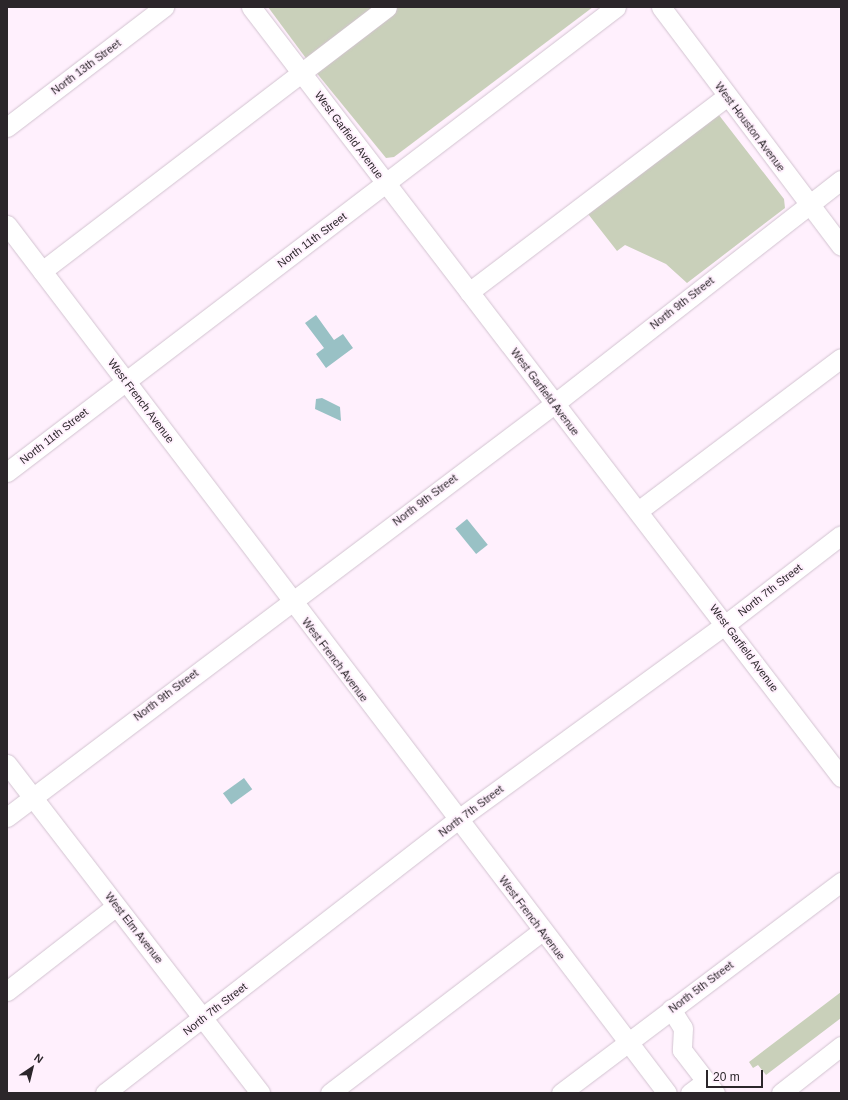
<!DOCTYPE html>
<style>
body{margin:0}
#map{position:relative;width:848px;height:1100px;overflow:hidden;background:#fff0fd;font-family:Arial,sans-serif}
div>[style]{position:absolute}
[style*='--x']{left:calc(var(--x)*1px);top:calc(var(--y)*1px);width:calc(var(--w)*1px);rotate:calc(var(--a)*1deg)}
.green>*{inset:0;background:#c9d0ba}
.water>*{inset:0;background:#99c1c5;transform-origin:0 0}
.roads{filter:drop-shadow(0 0 1px #d2c3d0) drop-shadow(0 0 1px #d2c3d0)}
.minor>*{height:19px;margin:-9.5px;padding:0 9.5px;transform-origin:9.5px;border-radius:9.5px;background:#fff}
span{translate:-50% -50%;white-space:nowrap;text-align:center;line-height:1.15;-webkit-text-stroke:3.5px #fff0fd;paint-order:stroke}
.street-label{font-size:11px;color:#2b262a}
.frame{position:absolute;inset:0;border:8px solid #2b262a;pointer-events:none}
.north{position:absolute;left:12px;top:1048px;width:40px;height:40px;-webkit-text-stroke:3px #fff0fd;paint-order:stroke;rotate:35deg;font-size:11px;font-weight:700;line-height:16px;text-align:center;color:#2b262a}
.north::after{content:'';display:block;margin:auto;width:14px;height:18px;background:#2b262a;clip-path:polygon(50% 0,100% 100%,50% 72%,0 100%)}
.scale{position:absolute;left:706px;top:1070px;width:57px;height:18px;box-sizing:border-box;border:2px solid #2b262a;border-top:0;padding-left:5px;font-size:12px;line-height:14px;white-space:nowrap;color:#2b262a;-webkit-text-stroke:3px #fff0fd;paint-order:stroke}
</style>
<div id="map">
<div class="green">
<i style="clip-path:polygon(268px 7px,378px 7px,308px 61px)"></i>
<i style="clip-path:polygon(397px 7px,593px 7px,394px 157px,386px 158px,315px 71px)"></i>
<i style="clip-path:polygon(715px 110px,784px 199px,785px 208px,687px 283px,666px 264px,625px 245px,617px 251px,585px 210px)"></i>
<i style="clip-path:polygon(841px 992px,841px 1018px,766px 1075px,758px 1065px,753px 1068px,749px 1062px)"></i>
</div>
<div class="water">
<i style="clip-path:polygon(316px 315px,334px 340px,343px 334px,353px 348px,326px 368px,316px 354px,324px 348px,305px 323px)"></i>
<i style="clip-path:polygon(322px 398px,340px 407px,341px 421px,315px 409px,316px 399px)"></i>
<i style="left:467px;top:519px;width:33px;height:15px;rotate:51deg"></i>
<i style="left:244px;top:778px;width:14px;height:26px;rotate:54deg"></i>
</div>
<div class="roads">
<div class="minor">
<i style="--x:251;--y:7;--w:970;--a:52.54"></i>
<i style="--x:661;--y:7;--w:299;--a:53"></i>
<i style="--x:7;--y:127;--w:198;--a:-37.4"></i>
<i style="--x:7;--y:225;--w:1090;--a:52.75"></i>
<i style="--x:42;--y:271;--w:434;--a:-37.4"></i>
<i style="--x:469;--y:292;--w:324;--a:-37.2"></i>
<i style="--x:7;--y:472;--w:766;--a:-37.36"></i>
<i style="--x:638;--y:511;--w:254;--a:-37"></i>
<i style="--x:7;--y:764;--w:415;--a:52.4"></i>
<i style="--x:7;--y:817;--w:685;--a:-37.05"></i>
<i style="--x:554;--y:404;--w:364;--a:-38"></i>
<i style="--x:7;--y:991;--w:138;--a:-37.9"></i>
<i style="--x:671;--y:1009;--w:22;--a:58"></i>
<i style="--x:683;--y:1028;--w:22;--a:93"></i>
<i style="--x:682;--y:1050;--w:54;--a:52.5"></i>
<i style="--x:105;--y:1093;--w:445;--a:-37.8"></i>
<i style="--x:457;--y:820;--w:333;--a:-36.1"></i>
<i style="--x:726;--y:624;--w:145;--a:-37.7"></i>
<i style="--x:330;--y:1093;--w:267;--a:-37.4"></i>
<i style="--x:561;--y:1093;--w:351;--a:-37"></i>
<i style="--x:690;--y:1093;--w:20;--a:-37"></i>
<i style="--x:781;--y:1093;--w:76;--a:-38.1"></i>
</div>
</div>
<div class="street-label">
<span style="left:86px;top:67px;rotate:-37deg">North 13th Street</span>
<span style="left:750px;top:127px;rotate:53deg">West Houston Avenue</span>
<span style="left:349px;top:135px;rotate:53deg">West Garfield Avenue</span>
<span style="left:312px;top:240px;rotate:-37deg">North 11th Street</span>
<span style="left:682px;top:303px;rotate:-38deg">North 9th Street</span>
<span style="left:545px;top:392px;rotate:53deg">West Garfield Avenue</span>
<span style="left:141px;top:401px;rotate:53deg">West French Avenue</span>
<span style="left:54px;top:436px;rotate:-38deg">North 11th Street</span>
<span style="left:425px;top:500px;rotate:-37deg">North 9th Street</span>
<span style="left:770px;top:590px;rotate:-38deg">North 7th Street</span>
<span style="left:744px;top:648px;rotate:53deg">West Garfield Avenue</span>
<span style="left:335px;top:660px;rotate:53deg">West French Avenue</span>
<span style="left:166px;top:695px;rotate:-37deg">North 9th Street</span>
<span style="left:471px;top:811px;rotate:-37deg">North 7th Street</span>
<span style="left:532px;top:918px;rotate:53deg">West French Avenue</span>
<span style="left:134px;top:928px;rotate:52deg">West Elm Avenue</span>
<span style="left:701px;top:987px;rotate:-37deg">North 5th Street</span>
<span style="left:215px;top:1009px;rotate:-38deg">North 7th Street</span>
</div>
<div class="frame"></div>
<div class="north">N</div>
<div class="scale">20 m</div>
</div>
